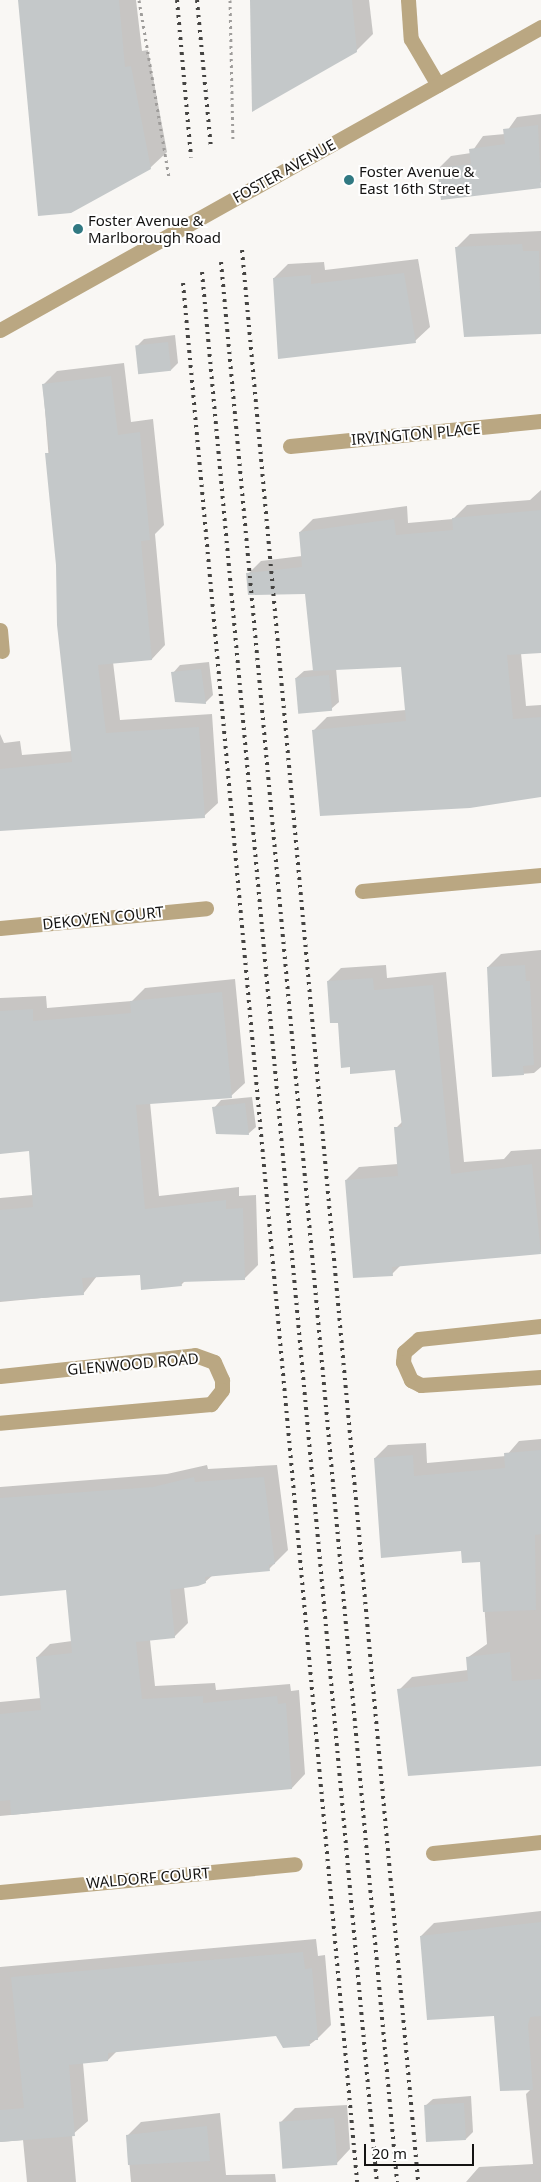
<!DOCTYPE html>
<style>
body{margin:0}
#map{position:relative;width:541px;height:2182px;overflow:hidden;background:#f9f7f4;font-family:"Noto Sans",sans-serif}
div>[style]{position:absolute}
[style*='--x']{left:calc(var(--x)*1px);top:calc(var(--y)*1px);width:calc(var(--w)*1px);rotate:calc(var(--a)*1deg)}
.shadow>*{inset:0;background:#0003}
.building>*{inset:0;background:#c4c8c9;transform-origin:0 0}
.path>*{height:3px;margin-top:-1.5px;transform-origin:0;background:repeating-linear-gradient(90deg,#9f9d9b 0 2.5px,transparent 0 6.5px)}
.minor>*{height:15px;margin:-7.5px;padding:0 7.5px;transform-origin:7.5px;border-radius:7.5px;background:#baa782}
.rail>*{height:4px;margin-top:-2px;transform-origin:0;background:repeating-linear-gradient(90deg,#454442 0 2.5px,transparent 0 7.5px)}
.dots>*{width:14px;height:14px;translate:-50% -50%;box-sizing:border-box;border:2px solid #fff;border-radius:50%}
span{translate:-50% -50%;white-space:nowrap;text-align:center;line-height:1.15;-webkit-text-stroke:4px #fff;paint-order:stroke}
.street-label{font-size:15px;color:#151413}
.poi-label{font-size:15px;color:#151413}
.left{translate:0 -50%;text-align:left}
.scale{position:absolute;left:364px;top:2144px;width:110px;height:22px;box-sizing:border-box;border:2px solid #151413;border-top:0;padding-left:6px;font-size:15px;line-height:18px;white-space:nowrap;color:#151413;-webkit-text-stroke:4px #fff;paint-order:stroke}
</style>
<div id="map">
<div class="shadow">
<i style="clip-path:polygon(20px 0,136px 0,142px 51px,148px 50px,167px 152px,150px 168px)"></i>
<i style="clip-path:polygon(251px 0,369px 0,373px 34px,356px 51px)"></i>
<i style="clip-path:polygon(541px 114px,541px 182px,536px 187px,439px 168px,451px 156px,471px 153px,483px 136px,505px 134px,517px 117px)"></i>
<i style="clip-path:polygon(541px 231px,541px 333px,465px 336px,456px 248px,470px 234px)"></i>
<i style="clip-path:polygon(418px 259px,430px 327px,415px 341px,274px 278px,288px 264px,324px 262px,325px 270px)"></i>
<i style="clip-path:polygon(175px 335px,178px 363px,171px 370px,137px 346px,144px 339px)"></i>
<i style="clip-path:polygon(124px 363px,131px 422px,153px 419px,164px 525px,155px 534px,165px 645px,152px 659px,113px 662px,120px 720px,212px 714px,218px 803px,204px 816px,0 829px,0 734px,4px 743px,20px 741px,22px 755px,72px 751px,43px 385px,57px 371px)"></i>
<i style="clip-path:polygon(541px 490px,541px 651px,521px 653px,526px 706px,541px 705px,541px 796px,470px 807px,314px 730px,327px 717px,406px 710px,402px 665px,336px 668px,339px 702px,331px 709px,296px 678px,304px 671px,314px 670px,306px 592px,248px 574px,261px 561px,302px 556px,300px 532px,313px 519px,407px 506px,408px 523px,453px 519px,467px 505px,530px 500px)"></i>
<i style="clip-path:polygon(209px 662px,213px 695px,205px 703px,173px 673px,180px 665px)"></i>
<i style="clip-path:polygon(541px 950px,541px 1067px,534px 1073px,493px 1076px,488px 967px,501px 954px)"></i>
<i style="clip-path:polygon(386px 965px,387px 978px,446px 972px,464px 1162px,504px 1159px,511px 1151px,541px 1149px,541px 1252px,402px 1264px,392px 1274px,346px 1180px,359px 1167px,398px 1164px,396px 1128px,403px 1121px,396px 1069px,339px 1022px,328px 981px,341px 968px)"></i>
<i style="clip-path:polygon(235px 979px,245px 1083px,231px 1096px,150px 1102px,159px 1196px,239px 1187px,239px 1196px,256px 1195px,258px 1265px,245px 1278px,185px 1281px,181px 1285px,141px 1273px,97px 1276px,83px 1294px,0 1302px,0 1198px,33px 1195px,30px 1149px,0 1153px,0 998px,46px 996px,47px 1008px,132px 1001px,145px 988px)"></i>
<i style="clip-path:polygon(252px 1097px,256px 1127px,248px 1134px,214px 1108px,221px 1100px)"></i>
<i style="clip-path:polygon(541px 1439px,541px 1763px,399px 1690px,412px 1677px,468px 1670px,467px 1658px,487px 1644px,481px 1560px,462px 1550px,375px 1458px,388px 1445px,426px 1443px,427px 1463px,506px 1456px,519px 1441px)"></i>
<i style="clip-path:polygon(207px 1465px,208px 1469px,277px 1465px,288px 1550px,269px 1569px,213px 1575px,205px 1582px,184px 1587px,188px 1623px,174px 1637px,150px 1640px,155px 1686px,215px 1683px,216px 1690px,290px 1684px,291px 1691px,299px 1690px,305px 1774px,292px 1788px,0 1816px,0 1702px,41px 1698px,37px 1657px,50px 1644px,72px 1641px,67px 1588px,0 1595px,0 1487px,167px 1474px)"></i>
<i style="clip-path:polygon(541px 1911px,541px 2182px,466px 2182px,479px 2167px,533px 2164px,526px 2094px,532px 2088px,496px 2015px,421px 1936px,434px 1923px)"></i>
<i style="clip-path:polygon(316px 1939px,318px 1956px,325px 1955px,331px 2025px,317px 2039px,309px 2045px,276px 2035px,117px 2051px,108px 2060px,83px 2063px,88px 2121px,72px 2135px,76px 2182px,27px 2182px,23px 2140px,0 2142px,0 1967px)"></i>
<i style="clip-path:polygon(471px 2096px,473px 2132px,466px 2139px,425px 2106px,433px 2099px)"></i>
<i style="clip-path:polygon(347px 2105px,350px 2149px,336px 2164px,281px 2122px,295px 2108px)"></i>
<i style="clip-path:polygon(220px 2113px,226px 2175px,275px 2174px,276px 2182px,131px 2182px,127px 2136px,141px 2122px)"></i>
</div>
<div class="building">
<i style="clip-path:polygon(18px 0,119px 0,125px 67px,131px 66px,151px 169px,71px 213px,38px 216px)"></i>
<i style="clip-path:polygon(250px 0,352px 0,357px 52px,252px 112px)"></i>
<i style="clip-path:polygon(538px 125px,541px 188px,441px 200px,437px 168px,471px 164px,469px 149px,505px 144px,503px 129px)"></i>
<i style="clip-path:polygon(522px 244px,523px 251px,539px 251px,541px 334px,464px 337px,455px 247px)"></i>
<i style="clip-path:polygon(404px 273px,416px 343px,278px 359px,273px 278px,311px 275px,311px 284px)"></i>
<i style="left:168px;top:342px;width:29px;height:33px;rotate:84deg"></i>
<i style="clip-path:polygon(111px 376px,118px 435px,140px 432px,150px 540px,141px 541px,152px 660px,98px 665px,106px 733px,199px 727px,205px 818px,0 831px,0 769px,72px 762px,57px 625px,56px 565px,45px 453px,50px 453px,42px 384px)"></i>
<i style="clip-path:polygon(541px 510px,541px 653px,507px 655px,513px 719px,541px 717px,541px 797px,470px 808px,320px 816px,312px 730px,406px 721px,401px 667px,313px 671px,305px 594px,248px 595px,246px 573px,302px 567px,299px 532px,394px 519px,396px 535px,453px 530px,452px 518px)"></i>
<i style="clip-path:polygon(201px 669px,206px 704px,175px 702px,171px 672px)"></i>
<i style="left:329px;top:675px;width:36px;height:34px;rotate:85deg"></i>
<i style="clip-path:polygon(525px 965px,526px 981px,530px 981px,534px 1065px,523px 1066px,524px 1075px,492px 1077px,487px 967px)"></i>
<i style="clip-path:polygon(373px 978px,374px 990px,433px 985px,451px 1174px,532px 1164px,541px 1254px,392px 1267px,393px 1276px,353px 1278px,345px 1180px,398px 1176px,394px 1127px,402px 1127px,395px 1070px,350px 1074px,350px 1067px,341px 1068px,338px 1023px,330px 1023px,327px 981px)"></i>
<i style="clip-path:polygon(222px 992px,232px 1098px,136px 1105px,145px 1209px,226px 1200px,226px 1209px,243px 1208px,245px 1280px,181px 1282px,182px 1286px,141px 1290px,140px 1275px,82px 1278px,84px 1295px,0 1301px,0 1210px,33px 1207px,29px 1151px,0 1154px,0 1011px,33px 1009px,33px 1021px,131px 1013px,130px 1001px)"></i>
<i style="clip-path:polygon(245px 1103px,249px 1135px,216px 1134px,212px 1107px)"></i>
<i style="clip-path:polygon(541px 1450px,541px 1534px,535px 1535px,536px 1610px,483px 1612px,480px 1562px,462px 1563px,461px 1551px,381px 1558px,374px 1458px,413px 1455px,414px 1476px,505px 1468px,504px 1453px)"></i>
<i style="clip-path:polygon(194px 1477px,195px 1482px,264px 1477px,275px 1564px,269px 1565px,270px 1571px,205px 1577px,206px 1583px,198px 1586px,170px 1590px,175px 1638px,136px 1642px,142px 1699px,203px 1696px,203px 1703px,277px 1696px,278px 1704px,286px 1703px,292px 1789px,11px 1815px,10px 1800px,0 1801px,0 1714px,41px 1710px,36px 1657px,72px 1653px,66px 1590px,0 1596px,0 1498px,153px 1487px)"></i>
<i style="clip-path:polygon(510px 1652px,512px 1681px,541px 1679px,541px 1766px,408px 1776px,397px 1689px,468px 1681px,466px 1657px)"></i>
<i style="clip-path:polygon(541px 1922px,541px 2016px,530px 2017px,528px 2025px,533px 2090px,500px 2091px,494px 2016px,427px 2020px,420px 1936px)"></i>
<i style="clip-path:polygon(303px 1952px,305px 1969px,312px 1968px,318px 2040px,309px 2040px,310px 2046px,283px 2048px,276px 2036px,108px 2053px,108px 2061px,69px 2065px,75px 2136px,0 2142px,0 2110px,24px 2108px,11px 1977px)"></i>
<i style="left:464px;top:2103px;width:37px;height:40px;rotate:87deg"></i>
<i style="left:334px;top:2118px;width:47px;height:55px;rotate:86deg"></i>
<i style="clip-path:polygon(207px 2126px,210px 2161px,128px 2165px,126px 2135px)"></i>
</div>
<div class="path">
<i style="--x:139;--y:0;--w:180;--a:80.4"></i>
<i style="--x:230;--y:0;--w:140;--a:88.8"></i>
</div>
<div class="minor">
<i style="--x:408;--y:0;--w:39;--a:86"></i>
<i style="--x:411;--y:39;--w:53;--a:59.6"></i>
<i style="--x:0;--y:330;--w:620;--a:-29.25"></i>
<i style="--x:290;--y:446;--w:252;--a:-5.7"></i>
<i style="--x:0;--y:630;--w:21;--a:85"></i>
<i style="--x:362;--y:891;--w:180;--a:-5.1"></i>
<i style="--x:0;--y:928;--w:207;--a:-5.5"></i>
<i style="--x:541;--y:1326;--w:123;--a:173.9"></i>
<i style="--x:419;--y:1339;--w:20;--a:139"></i>
<i style="--x:404;--y:1352;--w:10;--a:96"></i>
<i style="--x:403;--y:1362;--w:20;--a:66"></i>
<i style="--x:411;--y:1380;--w:11;--a:27"></i>
<i style="--x:421;--y:1385;--w:120;--a:-3.8"></i>
<i style="--x:0;--y:1376;--w:196;--a:-6.1"></i>
<i style="--x:195;--y:1355;--w:20;--a:20"></i>
<i style="--x:214;--y:1362;--w:20;--a:66"></i>
<i style="--x:222;--y:1380;--w:10;--a:90"></i>
<i style="--x:222;--y:1390;--w:18;--a:128"></i>
<i style="--x:211;--y:1404;--w:212;--a:174.9"></i>
<i style="--x:433;--y:1853;--w:109;--a:-5.8"></i>
<i style="--x:0;--y:1892;--w:296;--a:-5.4"></i>
</div>
<div class="rail">
<i style="--x:177;--y:0;--w:158;--a:84.9"></i>
<i style="--x:197;--y:0;--w:148;--a:84.6"></i>
<i style="--x:242;--y:250;--w:1940;--a:84.79"></i>
<i style="--x:221;--y:262;--w:1928;--a:84.76"></i>
<i style="--x:202;--y:272;--w:1918;--a:84.77"></i>
<i style="--x:183;--y:283;--w:1907;--a:84.76"></i>
</div>
<div class="dots">
<i style="left:349px;top:180px;background:#317982"></i>
<i style="left:78px;top:229px;background:#317982"></i>
</div>
<div class="street-label">
<span style="left:284px;top:171px;rotate:-29deg">FOSTER AVENUE</span>
<span style="left:416px;top:434px;rotate:-5deg">IRVINGTON PLACE</span>
<span style="left:103px;top:918px;rotate:-6deg">DEKOVEN COURT</span>
<span style="left:133px;top:1364px;rotate:-5deg">GLENWOOD ROAD</span>
<span style="left:148px;top:1878px;rotate:-5deg">WALDORF COURT</span>
</div>
<div class="poi-label">
<span class="left" style="left:359px;top:180px">Foster Avenue &amp;<br>East 16th Street</span>
<span class="left" style="left:88px;top:229px">Foster Avenue &amp;<br>Marlborough Road</span>
</div>
<div class="scale">20 m</div>
</div>
